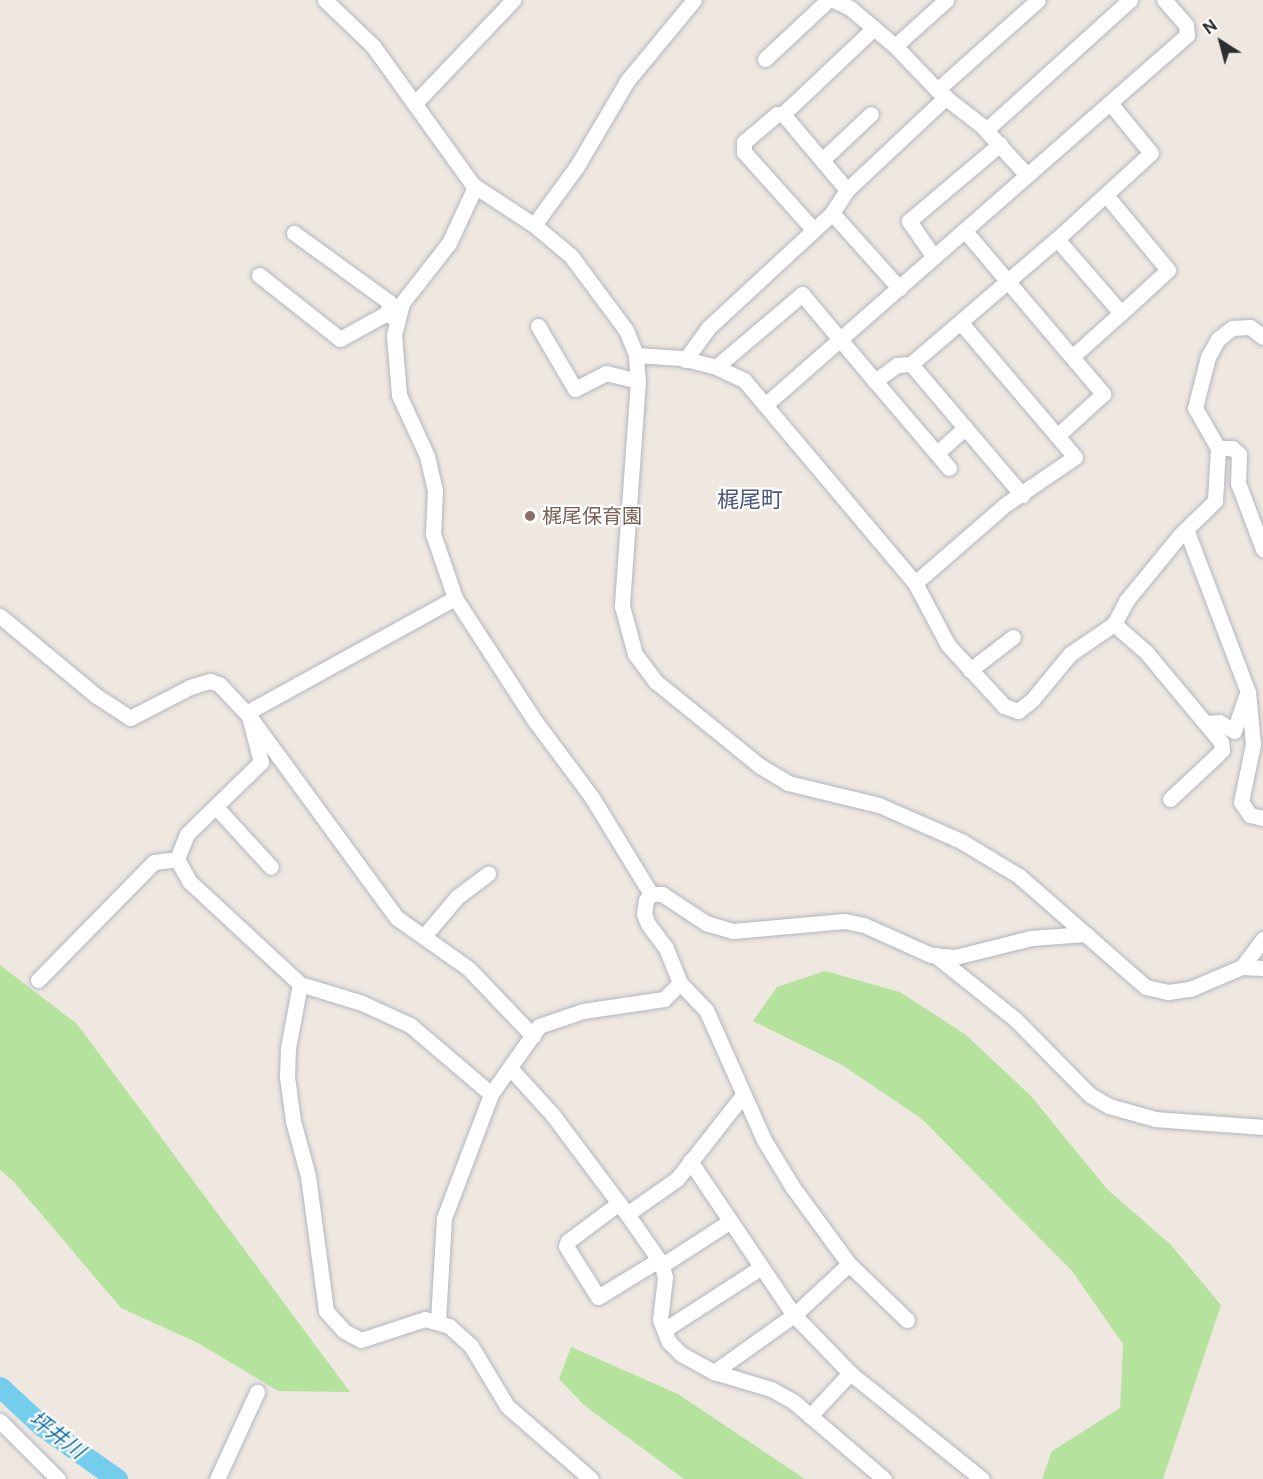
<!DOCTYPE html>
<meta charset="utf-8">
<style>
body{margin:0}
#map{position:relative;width:1263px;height:1479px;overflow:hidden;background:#eee8e0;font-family:"Public Sans","Noto Sans JP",sans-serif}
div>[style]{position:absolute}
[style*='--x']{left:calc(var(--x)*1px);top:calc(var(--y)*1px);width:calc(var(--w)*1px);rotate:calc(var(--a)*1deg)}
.green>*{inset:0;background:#b5e39d}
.river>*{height:21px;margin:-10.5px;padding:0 10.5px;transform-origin:10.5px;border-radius:10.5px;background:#75cded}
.roads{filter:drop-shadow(0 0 2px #b3b6c0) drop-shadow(0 0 2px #b3b6c0)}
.minor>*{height:15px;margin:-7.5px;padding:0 7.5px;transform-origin:7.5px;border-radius:7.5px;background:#fff}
.dots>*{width:16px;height:16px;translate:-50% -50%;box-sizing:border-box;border:3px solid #fff;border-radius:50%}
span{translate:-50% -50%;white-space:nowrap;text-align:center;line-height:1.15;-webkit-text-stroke:4.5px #fff;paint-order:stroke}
.education-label{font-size:20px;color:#785e54}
.left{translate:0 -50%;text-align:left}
.water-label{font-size:21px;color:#106d9e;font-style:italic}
.quarter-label{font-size:22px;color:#4d567d}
.north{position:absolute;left:1191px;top:12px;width:60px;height:60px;-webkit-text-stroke:4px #fff;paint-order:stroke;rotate:324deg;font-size:16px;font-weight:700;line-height:24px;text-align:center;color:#2d2d2d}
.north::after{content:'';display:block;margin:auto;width:21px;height:27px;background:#2d2d2d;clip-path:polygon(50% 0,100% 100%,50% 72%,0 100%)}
</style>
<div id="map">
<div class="green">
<i style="clip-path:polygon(0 965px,77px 1024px,350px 1392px,278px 1391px,198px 1343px,121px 1308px,14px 1182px,0 1170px)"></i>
<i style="clip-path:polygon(825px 971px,900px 992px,966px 1035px,1031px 1096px,1107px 1189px,1171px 1245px,1221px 1305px,1163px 1479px,1042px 1479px,1052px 1451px,1120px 1408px,1123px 1344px,1072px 1271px,922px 1119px,842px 1065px,753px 1021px,777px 987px)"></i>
<i style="clip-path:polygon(571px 1347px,678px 1394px,805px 1479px,684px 1479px,585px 1406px,559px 1379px)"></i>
</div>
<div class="river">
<i style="--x:0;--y:1387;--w:57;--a:42.9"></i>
<i style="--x:42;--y:1426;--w:92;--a:35.2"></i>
</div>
<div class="roads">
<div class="minor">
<i style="--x:325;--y:0;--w:66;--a:43.8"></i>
<i style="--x:373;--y:46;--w:171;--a:54.3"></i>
<i style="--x:473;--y:185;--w:73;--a:33.3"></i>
<i style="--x:534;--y:225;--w:48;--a:40"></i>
<i style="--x:571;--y:256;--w:92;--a:53.4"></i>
<i style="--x:626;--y:330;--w:27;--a:68"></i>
<i style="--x:636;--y:355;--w:26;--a:86"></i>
<i style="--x:638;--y:381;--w:226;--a:94.1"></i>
<i style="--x:622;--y:606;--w:50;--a:74.8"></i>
<i style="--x:635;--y:654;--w:34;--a:53"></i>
<i style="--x:655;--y:681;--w:135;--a:39"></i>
<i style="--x:760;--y:766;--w:33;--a:31"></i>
<i style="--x:788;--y:783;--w:94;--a:13.6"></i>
<i style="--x:879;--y:805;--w:90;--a:23.7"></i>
<i style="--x:961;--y:841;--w:68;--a:31.1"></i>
<i style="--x:1019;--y:876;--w:169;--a:41.2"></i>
<i style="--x:1146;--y:987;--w:23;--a:13"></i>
<i style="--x:1168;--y:992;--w:22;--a:-8"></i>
<i style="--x:1190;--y:989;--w:56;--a:-22.9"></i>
<i style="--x:1242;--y:967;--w:21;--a:3"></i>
<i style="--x:833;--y:0;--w:19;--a:25"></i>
<i style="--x:850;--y:8;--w:59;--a:40.2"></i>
<i style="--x:895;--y:46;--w:66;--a:46.2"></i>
<i style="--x:941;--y:94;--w:51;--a:37.8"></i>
<i style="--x:981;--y:125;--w:68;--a:47.4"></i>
<i style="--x:895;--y:46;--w:69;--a:-42"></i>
<i style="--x:765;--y:59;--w:86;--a:-43.1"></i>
<i style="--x:937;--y:90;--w:135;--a:-41.7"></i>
<i style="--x:416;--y:102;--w:141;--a:-46.4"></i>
<i style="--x:783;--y:114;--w:125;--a:-43.4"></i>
<i style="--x:986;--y:130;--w:194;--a:-42.1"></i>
<i style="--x:822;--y:160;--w:67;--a:-43.2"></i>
<i style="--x:475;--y:187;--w:62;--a:114.9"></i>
<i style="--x:449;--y:243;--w:76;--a:128.1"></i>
<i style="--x:402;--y:303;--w:33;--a:104"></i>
<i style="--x:394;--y:335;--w:60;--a:85.2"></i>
<i style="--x:399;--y:395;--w:67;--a:65.3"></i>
<i style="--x:427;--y:456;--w:35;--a:77"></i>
<i style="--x:435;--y:490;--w:44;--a:92.6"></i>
<i style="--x:433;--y:534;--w:68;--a:71"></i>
<i style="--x:455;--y:598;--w:230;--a:151.2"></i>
<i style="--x:253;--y:709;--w:8;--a:120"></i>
<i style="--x:249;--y:716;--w:48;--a:75.4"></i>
<i style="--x:261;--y:762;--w:103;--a:135.8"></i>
<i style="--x:187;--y:834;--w:27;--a:112"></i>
<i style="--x:177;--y:859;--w:26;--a:61"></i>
<i style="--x:190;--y:882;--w:150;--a:42.8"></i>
<i style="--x:300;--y:984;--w:65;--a:17"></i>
<i style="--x:362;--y:1003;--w:53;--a:24.6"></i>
<i style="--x:410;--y:1025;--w:106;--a:40.4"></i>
<i style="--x:1106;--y:195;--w:97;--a:50.4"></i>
<i style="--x:1168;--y:270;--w:64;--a:137.5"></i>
<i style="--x:1121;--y:313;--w:98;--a:-130.9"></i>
<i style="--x:1057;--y:239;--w:127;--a:-42.5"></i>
<i style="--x:1151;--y:153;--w:65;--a:-129.4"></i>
<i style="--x:832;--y:213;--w:101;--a:48.2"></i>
<i style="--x:534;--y:225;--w:73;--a:-53.9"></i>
<i style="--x:577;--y:166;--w:99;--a:-59.5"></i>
<i style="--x:627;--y:81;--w:105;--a:-50.4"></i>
<i style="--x:812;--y:228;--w:102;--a:-131.8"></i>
<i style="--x:744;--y:152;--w:10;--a:-90"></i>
<i style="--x:744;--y:142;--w:43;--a:-40.3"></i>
<i style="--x:777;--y:114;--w:6;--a:0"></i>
<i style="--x:783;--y:114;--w:99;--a:49.9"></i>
<i style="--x:965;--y:231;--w:214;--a:49.7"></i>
<i style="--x:1103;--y:394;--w:62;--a:137.6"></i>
<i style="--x:294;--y:233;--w:117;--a:36"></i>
<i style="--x:389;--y:302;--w:11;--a:100"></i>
<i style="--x:934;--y:257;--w:44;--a:-124.8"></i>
<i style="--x:909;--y:221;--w:119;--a:-40.2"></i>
<i style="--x:259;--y:275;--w:103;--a:38.3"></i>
<i style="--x:340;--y:339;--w:54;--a:-29"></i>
<i style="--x:387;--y:313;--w:10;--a:37"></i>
<i style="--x:538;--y:326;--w:73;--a:59.6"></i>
<i style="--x:575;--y:389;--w:35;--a:-27"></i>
<i style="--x:606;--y:373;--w:33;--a:14"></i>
<i style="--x:636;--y:355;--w:45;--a:3.8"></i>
<i style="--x:681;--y:358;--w:36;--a:14"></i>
<i style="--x:716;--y:367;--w:31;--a:25"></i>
<i style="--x:744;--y:380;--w:265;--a:49.9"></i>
<i style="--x:915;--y:583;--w:70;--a:62"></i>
<i style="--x:948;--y:645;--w:83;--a:47.4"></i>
<i style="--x:1004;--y:706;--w:15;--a:20"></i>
<i style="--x:1018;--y:711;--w:18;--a:-38"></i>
<i style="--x:1032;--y:700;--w:60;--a:-50.4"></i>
<i style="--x:1070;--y:654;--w:53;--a:-34.3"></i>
<i style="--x:1114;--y:624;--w:26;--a:-62"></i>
<i style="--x:1126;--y:601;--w:85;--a:-50.7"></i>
<i style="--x:1180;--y:535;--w:49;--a:-44.2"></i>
<i style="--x:1215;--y:501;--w:53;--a:-86.8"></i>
<i style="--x:1218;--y:448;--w:46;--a:-119.9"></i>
<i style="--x:1195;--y:408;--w:53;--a:-75.7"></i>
<i style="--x:1208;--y:357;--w:21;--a:-61"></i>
<i style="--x:1218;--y:339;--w:18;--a:-38"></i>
<i style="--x:1232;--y:328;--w:18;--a:-3"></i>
<i style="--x:1250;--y:327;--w:16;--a:38"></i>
<i style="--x:1073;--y:356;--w:64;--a:-41.9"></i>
<i style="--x:685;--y:360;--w:39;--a:-54"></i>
<i style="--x:708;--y:328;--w:169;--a:-42.8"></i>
<i style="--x:832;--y:213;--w:27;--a:-57"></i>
<i style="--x:847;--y:190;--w:136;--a:-43.2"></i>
<i style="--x:911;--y:364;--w:172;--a:49.7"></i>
<i style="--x:716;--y:367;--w:113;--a:-40.3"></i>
<i style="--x:802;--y:294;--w:114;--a:50"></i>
<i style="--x:875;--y:381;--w:27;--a:-36"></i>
<i style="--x:897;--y:365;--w:14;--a:-4"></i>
<i style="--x:911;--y:364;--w:192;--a:-40.6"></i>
<i style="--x:875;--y:381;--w:114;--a:49.6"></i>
<i style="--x:765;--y:405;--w:561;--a:-41.24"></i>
<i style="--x:1187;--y:35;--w:10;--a:-96"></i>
<i style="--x:1186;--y:25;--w:33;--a:-131"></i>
<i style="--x:1218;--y:448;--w:14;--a:0"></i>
<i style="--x:1232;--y:448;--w:9;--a:41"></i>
<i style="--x:1239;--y:454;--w:29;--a:92"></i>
<i style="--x:1238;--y:483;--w:71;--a:69.3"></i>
<i style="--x:937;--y:453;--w:38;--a:-42"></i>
<i style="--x:1186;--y:529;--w:174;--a:69.2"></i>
<i style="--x:1248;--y:692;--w:52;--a:84.5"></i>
<i style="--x:1253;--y:744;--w:59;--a:101.7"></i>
<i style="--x:1241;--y:802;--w:16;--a:55"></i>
<i style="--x:1250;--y:815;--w:13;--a:13"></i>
<i style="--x:915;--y:583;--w:121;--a:-41"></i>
<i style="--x:1006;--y:504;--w:83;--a:-34.3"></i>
<i style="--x:1075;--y:457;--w:177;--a:-130.4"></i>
<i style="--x:455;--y:598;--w:147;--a:57"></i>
<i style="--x:535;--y:721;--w:94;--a:53.3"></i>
<i style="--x:591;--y:796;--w:115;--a:58.5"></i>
<i style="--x:0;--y:616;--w:124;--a:39.7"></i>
<i style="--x:95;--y:695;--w:42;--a:33.3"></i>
<i style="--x:130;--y:718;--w:68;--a:-27.3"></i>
<i style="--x:190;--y:687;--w:21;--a:-17"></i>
<i style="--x:210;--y:681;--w:9;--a:18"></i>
<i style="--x:219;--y:684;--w:44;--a:46.8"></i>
<i style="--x:249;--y:716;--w:250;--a:53.8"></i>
<i style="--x:397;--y:918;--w:87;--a:35.2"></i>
<i style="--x:468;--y:968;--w:94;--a:46.3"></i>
<i style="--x:1114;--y:624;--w:43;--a:41.2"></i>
<i style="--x:1146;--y:652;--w:117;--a:50.2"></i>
<i style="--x:1221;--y:742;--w:8;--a:83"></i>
<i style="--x:1222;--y:750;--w:8;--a:135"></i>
<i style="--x:1216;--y:756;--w:63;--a:136.9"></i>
<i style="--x:970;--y:670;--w:54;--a:-37.5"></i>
<i style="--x:1208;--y:723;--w:11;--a:-5"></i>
<i style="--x:1219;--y:722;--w:17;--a:31"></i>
<i style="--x:1234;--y:731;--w:36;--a:-71"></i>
<i style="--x:216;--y:807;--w:81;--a:47.5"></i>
<i style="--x:424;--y:936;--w:51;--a:-49.8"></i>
<i style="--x:457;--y:897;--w:39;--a:-37"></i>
<i style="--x:935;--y:955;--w:102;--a:38.7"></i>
<i style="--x:1015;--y:1019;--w:107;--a:45.4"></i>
<i style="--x:1090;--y:1095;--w:22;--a:30"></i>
<i style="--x:1109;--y:1106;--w:48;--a:15.8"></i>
<i style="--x:1155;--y:1119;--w:108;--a:4.2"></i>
<i style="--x:1242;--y:967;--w:35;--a:-53"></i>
<i style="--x:38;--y:980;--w:165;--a:-45.5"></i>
<i style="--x:154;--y:862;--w:23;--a:-7"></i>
<i style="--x:300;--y:984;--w:65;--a:100.6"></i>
<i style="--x:288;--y:1048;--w:29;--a:92"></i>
<i style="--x:287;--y:1077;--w:44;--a:82.2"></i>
<i style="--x:293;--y:1121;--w:57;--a:74.7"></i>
<i style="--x:308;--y:1176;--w:136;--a:82.4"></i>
<i style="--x:326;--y:1311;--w:27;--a:48"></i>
<i style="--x:344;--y:1331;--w:19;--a:28"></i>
<i style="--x:361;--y:1340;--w:67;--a:-18.2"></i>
<i style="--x:425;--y:1319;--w:25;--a:16"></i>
<i style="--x:449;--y:1326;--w:30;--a:42"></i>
<i style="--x:471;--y:1346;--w:70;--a:59"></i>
<i style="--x:507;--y:1406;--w:111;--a:41"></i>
<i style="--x:511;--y:1069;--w:61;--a:47.7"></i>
<i style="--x:552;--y:1114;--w:125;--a:53.1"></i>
<i style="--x:627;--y:1214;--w:61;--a:-35"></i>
<i style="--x:677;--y:1179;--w:107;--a:-51.8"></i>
<i style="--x:690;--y:1161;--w:186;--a:56"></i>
<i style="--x:794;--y:1315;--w:81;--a:46"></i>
<i style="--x:850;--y:1373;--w:169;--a:38.8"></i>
<i style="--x:619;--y:1203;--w:64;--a:143.3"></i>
<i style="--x:568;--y:1241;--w:5;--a:112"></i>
<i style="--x:566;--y:1246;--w:60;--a:57.9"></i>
<i style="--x:598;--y:1297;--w:63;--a:-31.4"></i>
<i style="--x:652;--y:1264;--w:15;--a:-8"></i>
<i style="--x:667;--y:1262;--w:74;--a:-32.8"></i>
<i style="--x:627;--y:1214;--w:60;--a:55.2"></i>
<i style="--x:661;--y:1263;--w:15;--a:74"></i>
<i style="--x:665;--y:1277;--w:43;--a:96.6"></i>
<i style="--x:660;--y:1320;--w:24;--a:68"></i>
<i style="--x:669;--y:1342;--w:17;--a:45"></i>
<i style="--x:681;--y:1354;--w:38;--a:29"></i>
<i style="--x:714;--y:1372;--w:59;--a:16.6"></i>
<i style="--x:771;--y:1389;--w:26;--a:29"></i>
<i style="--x:794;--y:1402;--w:118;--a:40.5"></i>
<i style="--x:907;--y:1320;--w:81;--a:-136"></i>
<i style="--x:849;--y:1264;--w:97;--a:-126.2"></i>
<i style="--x:792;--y:1186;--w:54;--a:-121.3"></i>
<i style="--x:764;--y:1140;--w:142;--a:-114"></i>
<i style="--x:706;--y:1010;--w:37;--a:-134"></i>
<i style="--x:680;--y:983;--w:38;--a:-112"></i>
<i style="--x:666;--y:948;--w:30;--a:-127"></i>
<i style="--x:648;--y:924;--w:11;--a:-112"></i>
<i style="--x:644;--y:914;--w:14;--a:-82"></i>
<i style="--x:646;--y:900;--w:8;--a:-50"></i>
<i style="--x:651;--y:894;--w:11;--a:0"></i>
<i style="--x:662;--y:894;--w:53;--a:33.4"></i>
<i style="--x:706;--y:923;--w:28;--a:17"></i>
<i style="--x:733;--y:931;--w:112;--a:-5.1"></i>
<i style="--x:845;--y:921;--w:19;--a:12"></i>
<i style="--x:864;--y:925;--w:73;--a:24.1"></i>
<i style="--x:931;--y:955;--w:24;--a:5"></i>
<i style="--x:955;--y:957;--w:78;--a:-14"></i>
<i style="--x:1031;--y:938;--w:55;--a:-4.2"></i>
<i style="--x:438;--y:1321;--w:103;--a:-86.7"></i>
<i style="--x:444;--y:1218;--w:133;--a:-69.2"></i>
<i style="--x:491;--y:1094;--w:83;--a:-54.8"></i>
<i style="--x:539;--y:1026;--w:46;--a:-18.8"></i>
<i style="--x:583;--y:1011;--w:82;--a:-8.4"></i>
<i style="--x:664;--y:999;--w:23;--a:-45"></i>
<i style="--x:664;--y:1330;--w:114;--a:-32.9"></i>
<i style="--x:714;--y:1372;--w:98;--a:-35.5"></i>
<i style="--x:794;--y:1315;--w:75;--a:-42.8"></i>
<i style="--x:810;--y:1416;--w:59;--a:-47.1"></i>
<i style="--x:0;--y:1421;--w:82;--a:45"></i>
<i style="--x:217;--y:1479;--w:96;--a:-65.3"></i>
</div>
</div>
<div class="dots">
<i style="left:530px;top:516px;background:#8d6e63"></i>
</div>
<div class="education-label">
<span class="left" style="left:542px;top:516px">梶尾保育園</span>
</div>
<div class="water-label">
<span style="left:57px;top:1435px;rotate:37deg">坪井川</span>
</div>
<div class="quarter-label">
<span style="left:750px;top:500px">梶尾町</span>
</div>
<div class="north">N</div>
</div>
